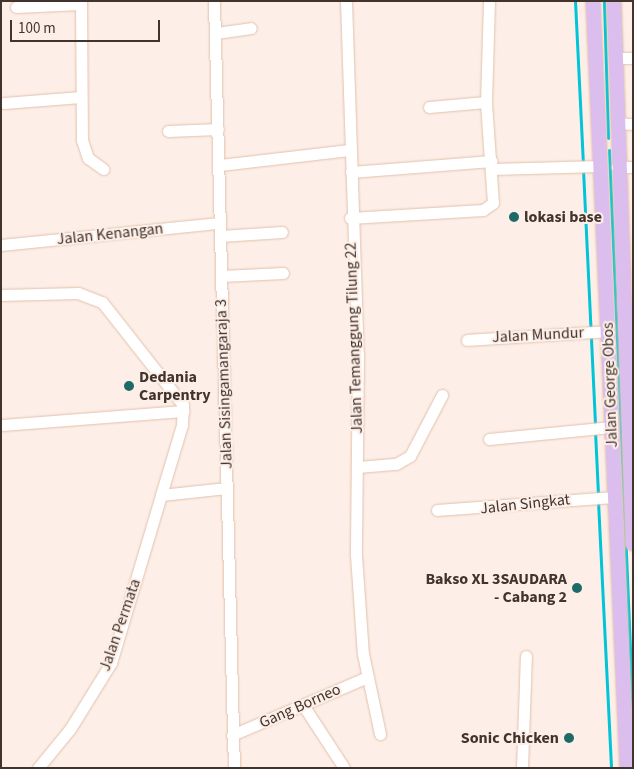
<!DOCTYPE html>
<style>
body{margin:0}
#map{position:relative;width:634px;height:769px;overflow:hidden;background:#fdefe7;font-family:"Source Sans 3",sans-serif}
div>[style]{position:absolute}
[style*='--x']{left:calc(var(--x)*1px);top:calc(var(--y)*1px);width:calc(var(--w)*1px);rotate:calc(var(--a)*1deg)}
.stream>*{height:3px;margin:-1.5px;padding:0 1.5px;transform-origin:1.5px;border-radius:1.5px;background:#00c4d7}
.roads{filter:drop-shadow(0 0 1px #e2c1ae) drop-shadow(0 0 1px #e2c1ae)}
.minor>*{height:11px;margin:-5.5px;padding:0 5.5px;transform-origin:5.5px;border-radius:5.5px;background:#fff}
.major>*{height:14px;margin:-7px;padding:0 7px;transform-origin:7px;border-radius:7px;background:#dcbeee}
.dots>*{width:14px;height:14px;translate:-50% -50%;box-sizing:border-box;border:2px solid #fdefe7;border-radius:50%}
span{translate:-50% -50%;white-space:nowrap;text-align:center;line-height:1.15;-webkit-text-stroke:4px #fdefe7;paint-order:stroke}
.poi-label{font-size:16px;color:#41342c;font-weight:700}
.left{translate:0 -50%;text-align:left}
.right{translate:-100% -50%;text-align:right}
.street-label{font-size:16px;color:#41342c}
.frame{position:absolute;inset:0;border:2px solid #41342c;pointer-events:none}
.scale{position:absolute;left:10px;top:20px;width:150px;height:22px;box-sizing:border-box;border:2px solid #41342c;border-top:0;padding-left:6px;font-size:15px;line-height:18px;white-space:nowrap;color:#41342c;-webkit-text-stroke:4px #fdefe7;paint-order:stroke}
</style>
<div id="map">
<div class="stream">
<i style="--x:575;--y:1;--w:162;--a:87.2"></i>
<i style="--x:604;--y:1;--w:137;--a:88.3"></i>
<i style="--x:609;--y:150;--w:572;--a:87.59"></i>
<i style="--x:583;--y:169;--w:256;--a:87.3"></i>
<i style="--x:595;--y:431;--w:64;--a:87.3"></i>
<i style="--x:598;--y:501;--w:267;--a:87.2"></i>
</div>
<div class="roads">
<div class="minor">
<i style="--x:81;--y:1;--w:139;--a:89.6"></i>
<i style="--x:82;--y:140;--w:19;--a:72"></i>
<i style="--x:88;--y:158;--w:19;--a:36"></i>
<i style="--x:214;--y:1;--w:767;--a:88.51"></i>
<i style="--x:346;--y:1;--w:353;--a:88.1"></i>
<i style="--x:358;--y:354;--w:201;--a:90.6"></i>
<i style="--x:356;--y:555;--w:99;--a:86"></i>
<i style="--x:363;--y:654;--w:82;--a:78"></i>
<i style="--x:16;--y:7;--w:65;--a:-2.6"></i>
<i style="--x:216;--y:33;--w:35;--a:-8"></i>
<i style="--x:615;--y:58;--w:18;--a:0"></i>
<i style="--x:4;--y:103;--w:77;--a:-4.5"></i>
<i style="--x:429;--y:107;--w:57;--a:-5"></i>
<i style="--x:617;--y:123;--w:16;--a:4"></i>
<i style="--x:168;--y:131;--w:50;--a:-2.3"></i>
<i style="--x:220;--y:165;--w:130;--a:-6.6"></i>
<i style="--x:617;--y:167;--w:16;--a:0"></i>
<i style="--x:492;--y:169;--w:108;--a:-1.6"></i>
<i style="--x:351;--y:172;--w:141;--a:-4.5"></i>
<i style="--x:350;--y:218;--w:133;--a:-3.4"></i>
<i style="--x:483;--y:210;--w:12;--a:-35"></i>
<i style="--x:493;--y:203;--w:101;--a:-94"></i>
<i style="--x:486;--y:102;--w:101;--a:-88.3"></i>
<i style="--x:220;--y:236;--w:62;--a:-3.7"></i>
<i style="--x:1;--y:245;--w:219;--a:-5.8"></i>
<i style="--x:221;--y:276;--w:62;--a:-2.8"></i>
<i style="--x:1;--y:295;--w:77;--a:-1.5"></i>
<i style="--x:78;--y:293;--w:26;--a:21"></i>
<i style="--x:102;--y:302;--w:131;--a:51.8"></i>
<i style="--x:183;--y:405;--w:20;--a:93"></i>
<i style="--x:182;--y:425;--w:73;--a:106.7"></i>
<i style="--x:161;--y:495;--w:66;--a:-6.1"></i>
<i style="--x:467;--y:340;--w:142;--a:-3.6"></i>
<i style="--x:1;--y:425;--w:183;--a:-4.4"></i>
<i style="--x:489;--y:439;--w:123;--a:-5.6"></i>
<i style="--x:358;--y:467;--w:38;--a:-5"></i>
<i style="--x:396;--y:464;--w:16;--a:-30"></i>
<i style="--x:410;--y:456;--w:69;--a:-62.3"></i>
<i style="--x:437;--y:510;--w:177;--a:-4.2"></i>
<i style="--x:303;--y:705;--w:75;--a:56.9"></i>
<i style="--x:232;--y:735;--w:147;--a:-23.2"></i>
<i style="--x:38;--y:768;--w:50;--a:-50.6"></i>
<i style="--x:70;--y:729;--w:78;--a:-58.2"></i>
<i style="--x:111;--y:663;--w:175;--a:-73.4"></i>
<i style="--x:522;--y:768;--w:112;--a:-88"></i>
</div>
<div class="major">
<i style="--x:593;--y:1;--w:768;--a:87.46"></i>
<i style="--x:614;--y:1;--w:543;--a:88"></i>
</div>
</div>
<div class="dots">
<i style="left:514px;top:217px;background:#1e6a69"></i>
<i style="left:129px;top:386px;background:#1e6a69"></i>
<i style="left:577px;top:588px;background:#1e6a69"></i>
<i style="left:569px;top:738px;background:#1e6a69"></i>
</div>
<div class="poi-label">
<span class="left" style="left:524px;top:217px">lokasi base</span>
<span class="left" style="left:139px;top:386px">Dedania<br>Carpentry</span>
<span class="right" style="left:567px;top:588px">Bakso XL 3SAUDARA<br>- Cabang 2</span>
<span class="right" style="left:559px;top:738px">Sonic Chicken</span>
</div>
<div class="street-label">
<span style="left:110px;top:234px;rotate:-6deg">Jalan Kenangan</span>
<span style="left:538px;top:335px;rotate:-3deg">Jalan Mundur</span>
<span style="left:354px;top:338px;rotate:-92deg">Jalan Temanggung Tilung 22</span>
<span style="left:224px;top:384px;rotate:-92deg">Jalan Sisingamangaraja 3</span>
<span style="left:610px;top:385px;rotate:-92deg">Jalan George Obos</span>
<span style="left:525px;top:504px;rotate:-6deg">Jalan Singkat</span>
<span style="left:120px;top:625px;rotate:-71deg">Jalan Permata</span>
<span style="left:300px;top:706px;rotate:-24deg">Gang Borneo</span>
</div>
<div class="frame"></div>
<div class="scale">100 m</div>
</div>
